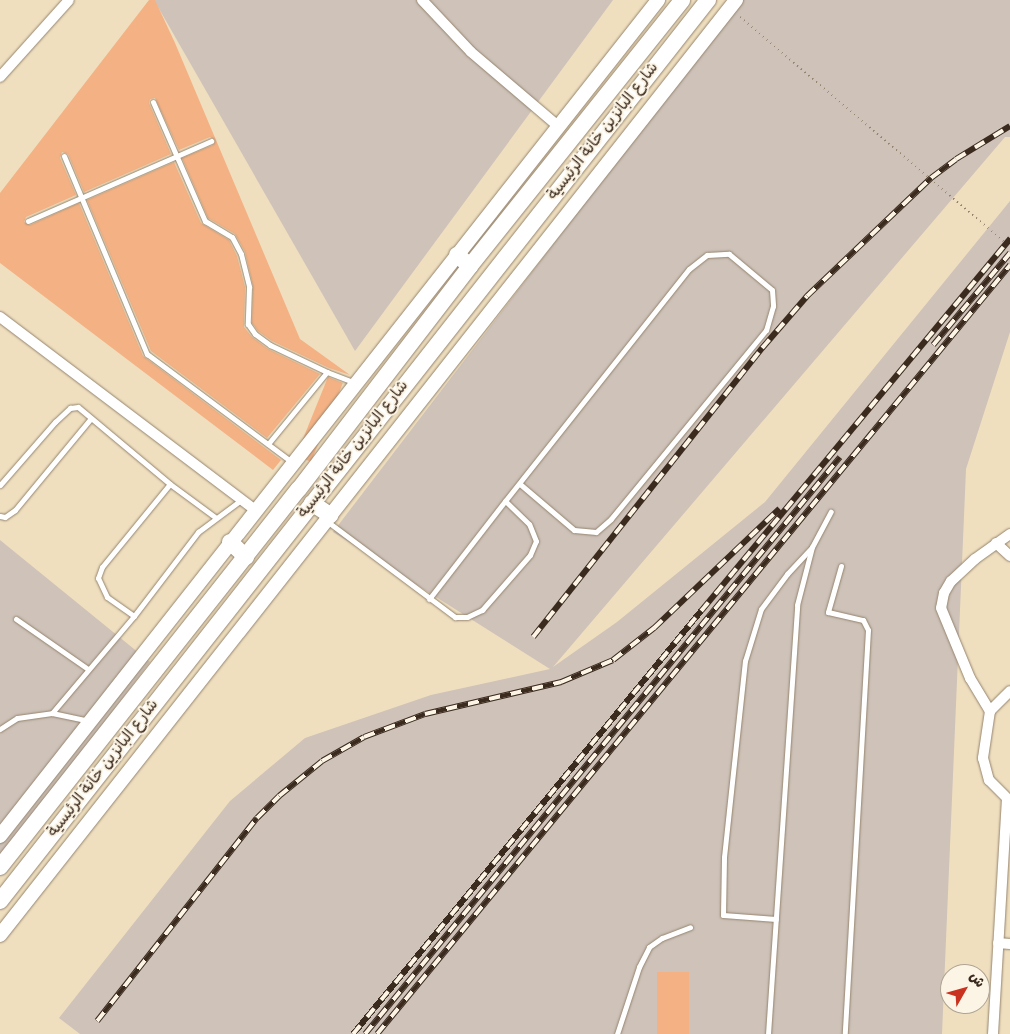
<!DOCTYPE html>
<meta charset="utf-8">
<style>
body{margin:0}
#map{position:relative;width:1010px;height:1034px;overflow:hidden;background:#efdfbf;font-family:Dekko,"Playpen Sans Arabic",sans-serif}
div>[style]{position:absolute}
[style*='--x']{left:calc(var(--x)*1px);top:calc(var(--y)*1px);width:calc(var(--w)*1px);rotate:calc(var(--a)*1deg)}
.industrial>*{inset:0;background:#cec2b9}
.building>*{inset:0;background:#f4b184;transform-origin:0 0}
.path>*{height:2px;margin-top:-1px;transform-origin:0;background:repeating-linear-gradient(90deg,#95846e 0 1px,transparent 0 5px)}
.roads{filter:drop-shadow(0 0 1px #95846e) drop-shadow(0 0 1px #95846e)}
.service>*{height:5px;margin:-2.5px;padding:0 2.5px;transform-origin:2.5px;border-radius:2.5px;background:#fff}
.minor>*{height:10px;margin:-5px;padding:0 5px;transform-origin:5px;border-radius:5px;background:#fff}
.secondary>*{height:14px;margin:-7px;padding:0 7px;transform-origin:7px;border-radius:7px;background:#fff}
.trunk>*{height:16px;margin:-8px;padding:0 8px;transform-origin:8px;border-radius:8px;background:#fff}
.rail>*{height:5.5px;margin-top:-2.75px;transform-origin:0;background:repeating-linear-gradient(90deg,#fcf5e5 0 11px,#3b2a1e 0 22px);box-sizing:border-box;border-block:1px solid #3b2a1e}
span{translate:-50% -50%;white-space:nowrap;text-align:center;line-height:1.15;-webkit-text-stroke:4px #fcf5e5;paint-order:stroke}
.street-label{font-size:16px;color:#3b2a1e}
.north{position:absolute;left:940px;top:964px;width:50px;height:50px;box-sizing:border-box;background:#fcf5e5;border:1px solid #afa495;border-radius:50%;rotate:52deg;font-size:14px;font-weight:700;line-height:20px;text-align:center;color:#3b2a1e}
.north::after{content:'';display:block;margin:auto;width:18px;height:22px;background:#c8321e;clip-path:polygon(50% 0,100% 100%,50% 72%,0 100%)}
</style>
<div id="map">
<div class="industrial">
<i style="clip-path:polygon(154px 0,613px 0,355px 351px)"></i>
<i style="clip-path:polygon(740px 0,1010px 0,1010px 137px,1005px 137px,553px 667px,617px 622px,765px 502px,1010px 201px,1010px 332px,966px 469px,942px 1034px,80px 1034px,59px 1018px,230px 801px,305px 738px,431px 695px,550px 669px,333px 532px)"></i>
<i style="clip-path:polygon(0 540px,150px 662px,0 860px)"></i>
</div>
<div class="building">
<i style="clip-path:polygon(149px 0,155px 0,175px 43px,300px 339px,350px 375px,329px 368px,272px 341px,258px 331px,252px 323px,253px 286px,245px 252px,235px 234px,208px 218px,182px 158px,213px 145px,215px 140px,210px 137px,179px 150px,155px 98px,150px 99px,149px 103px,171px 154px,84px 192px,68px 154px,62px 152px,60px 158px,76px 195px,26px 217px,24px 222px,30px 225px,79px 203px,143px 356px,281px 460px,273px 470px,0 263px,0 193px)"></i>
<i style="clip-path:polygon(174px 162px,201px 223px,229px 240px,237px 256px,245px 287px,244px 327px,252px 337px,268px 349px,320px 374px,267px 438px,151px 351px,87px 200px)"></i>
<i style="left:328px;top:377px;width:16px;height:85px;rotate:22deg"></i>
<i style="left:657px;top:972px;width:32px;height:62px"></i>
</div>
<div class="path">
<i style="--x:740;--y:17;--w:355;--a:40.4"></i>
</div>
<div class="roads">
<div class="service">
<i style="--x:153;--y:102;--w:130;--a:66.4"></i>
<i style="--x:205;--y:221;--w:31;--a:31"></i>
<i style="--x:232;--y:237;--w:19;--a:62"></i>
<i style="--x:241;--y:254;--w:34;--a:76"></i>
<i style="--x:249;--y:287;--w:37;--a:92"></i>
<i style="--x:248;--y:324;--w:12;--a:55"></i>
<i style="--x:255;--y:334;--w:19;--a:36"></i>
<i style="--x:270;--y:345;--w:63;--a:25.3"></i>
<i style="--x:64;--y:156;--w:215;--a:67.3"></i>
<i style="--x:147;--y:354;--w:181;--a:36.7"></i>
<i style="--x:28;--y:221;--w:200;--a:-23.6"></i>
<i style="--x:268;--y:444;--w:93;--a:-50.7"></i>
<i style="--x:327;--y:372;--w:30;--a:21"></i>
<i style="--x:0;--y:485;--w:84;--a:-48.9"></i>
<i style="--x:55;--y:422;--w:21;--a:-43"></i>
<i style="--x:70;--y:408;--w:8;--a:-7"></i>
<i style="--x:78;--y:407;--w:120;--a:39.9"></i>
<i style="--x:170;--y:484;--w:56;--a:36.3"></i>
<i style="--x:0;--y:516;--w:5;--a:11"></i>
<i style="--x:5;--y:517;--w:12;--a:-35"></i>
<i style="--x:15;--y:510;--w:119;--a:-50.4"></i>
<i style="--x:328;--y:522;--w:159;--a:36.8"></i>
<i style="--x:455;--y:617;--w:12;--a:0"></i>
<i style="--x:467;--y:617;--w:17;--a:-25"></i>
<i style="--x:482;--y:610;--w:73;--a:-48.9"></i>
<i style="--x:530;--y:555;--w:15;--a:-67"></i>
<i style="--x:536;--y:541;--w:18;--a:-112"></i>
<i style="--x:529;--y:524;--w:33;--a:-136"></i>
<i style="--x:505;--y:501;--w:296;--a:-51.6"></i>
<i style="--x:689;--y:269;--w:23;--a:-38"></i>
<i style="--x:707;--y:255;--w:22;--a:-3"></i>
<i style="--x:729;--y:254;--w:56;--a:39.9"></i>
<i style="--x:772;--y:290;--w:16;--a:86"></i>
<i style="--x:773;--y:306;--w:25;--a:106"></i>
<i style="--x:766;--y:330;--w:244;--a:129.4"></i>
<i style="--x:611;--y:519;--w:20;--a:139"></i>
<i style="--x:596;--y:532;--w:22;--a:-175"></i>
<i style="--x:574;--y:530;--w:71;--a:-139.6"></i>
<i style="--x:841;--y:566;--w:48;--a:105.8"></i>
<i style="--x:828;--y:612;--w:36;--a:13"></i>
<i style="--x:863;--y:620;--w:11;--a:63"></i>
<i style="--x:868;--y:630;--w:405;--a:93.3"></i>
<i style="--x:429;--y:599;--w:124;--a:-52.2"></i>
<i style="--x:134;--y:616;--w:33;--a:-145"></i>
<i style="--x:107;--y:597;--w:21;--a:-115"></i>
<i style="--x:98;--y:578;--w:12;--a:-70"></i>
<i style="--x:102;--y:567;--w:107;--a:-50.7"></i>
<i style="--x:16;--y:619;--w:88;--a:34.8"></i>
<i style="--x:52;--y:713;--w:127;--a:-49.8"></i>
<i style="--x:134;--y:616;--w:106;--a:-52.7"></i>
<i style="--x:198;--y:532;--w:54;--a:-36.7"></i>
<i style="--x:0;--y:729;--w:20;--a:-33"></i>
<i style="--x:17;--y:718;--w:35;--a:-8"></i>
<i style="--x:52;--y:713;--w:38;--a:12"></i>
<i style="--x:776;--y:919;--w:53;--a:-175.7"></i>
<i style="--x:723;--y:915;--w:58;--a:-89"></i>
<i style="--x:724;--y:857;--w:197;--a:-83.9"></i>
<i style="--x:745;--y:661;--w:54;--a:-72.9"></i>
<i style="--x:761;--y:609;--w:44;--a:-53.4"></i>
<i style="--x:787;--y:574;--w:35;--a:-47"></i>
<i style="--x:617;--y:1034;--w:71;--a:-71.8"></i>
<i style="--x:639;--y:967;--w:22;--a:-63"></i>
<i style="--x:649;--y:947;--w:16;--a:-35"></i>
<i style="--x:662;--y:938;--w:30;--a:-21"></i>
<i style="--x:768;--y:1034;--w:430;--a:-86.1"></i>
<i style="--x:797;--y:605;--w:60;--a:-75.5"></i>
<i style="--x:812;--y:547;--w:40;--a:-62"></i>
</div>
<div class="minor">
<i style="--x:422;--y:0;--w:71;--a:46.7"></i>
<i style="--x:471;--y:52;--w:114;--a:40.4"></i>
<i style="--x:0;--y:77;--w:103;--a:-48.1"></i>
<i style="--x:0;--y:317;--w:320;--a:37.1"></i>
<i style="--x:1010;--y:534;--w:43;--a:144.5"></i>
<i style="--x:975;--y:559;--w:33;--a:137"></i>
<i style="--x:951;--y:581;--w:14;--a:120"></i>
<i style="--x:944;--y:593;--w:15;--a:101"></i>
<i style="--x:941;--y:608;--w:76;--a:67.5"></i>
<i style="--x:970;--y:678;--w:39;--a:59"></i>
<i style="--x:990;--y:711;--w:48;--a:98.5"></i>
<i style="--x:983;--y:758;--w:23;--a:75"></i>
<i style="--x:989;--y:780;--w:30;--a:45"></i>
<i style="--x:996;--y:543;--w:19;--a:43"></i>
<i style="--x:990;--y:711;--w:28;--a:-45"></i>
<i style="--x:998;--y:943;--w:12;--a:5"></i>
<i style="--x:993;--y:1034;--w:236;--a:-86.6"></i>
</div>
<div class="secondary">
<i style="--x:0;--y:836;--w:1064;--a:-51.79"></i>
<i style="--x:0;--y:935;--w:1190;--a:-51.79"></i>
</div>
<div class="trunk">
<i style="--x:457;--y:255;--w:17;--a:40"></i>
<i style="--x:312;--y:503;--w:22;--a:34"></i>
<i style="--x:230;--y:542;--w:22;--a:43"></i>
<i style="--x:0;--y:867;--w:482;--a:-51.7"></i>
<i style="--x:299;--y:489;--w:281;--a:-52.5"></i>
<i style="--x:470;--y:266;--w:340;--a:-51.4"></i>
<i style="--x:0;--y:901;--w:1146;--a:-51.84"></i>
</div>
</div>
<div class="rail">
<i style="--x:933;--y:345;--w:120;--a:-50.1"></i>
<i style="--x:533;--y:637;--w:369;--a:-51.6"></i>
<i style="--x:762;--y:348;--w:69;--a:-49.1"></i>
<i style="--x:807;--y:296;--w:171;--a:-43.6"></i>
<i style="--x:931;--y:178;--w:31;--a:-37"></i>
<i style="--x:956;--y:159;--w:63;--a:-31.4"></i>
<i style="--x:97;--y:1021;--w:258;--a:-51.8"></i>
<i style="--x:257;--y:818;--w:31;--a:-45"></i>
<i style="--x:279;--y:796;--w:55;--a:-39.1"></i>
<i style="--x:322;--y:761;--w:48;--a:-29.7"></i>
<i style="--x:364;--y:737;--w:65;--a:-20.7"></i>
<i style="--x:425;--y:714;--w:140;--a:-13.2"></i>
<i style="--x:561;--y:682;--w:56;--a:-22.9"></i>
<i style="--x:613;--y:660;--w:52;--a:-38"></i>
<i style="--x:654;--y:628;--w:173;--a:-43.6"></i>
<i style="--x:353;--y:1034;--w:548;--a:-50.56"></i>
<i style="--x:701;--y:611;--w:484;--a:-50.3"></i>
<i style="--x:365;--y:1034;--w:747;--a:-50.54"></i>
<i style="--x:377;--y:1034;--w:996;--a:-50.54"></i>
</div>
<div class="street-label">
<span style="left:604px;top:132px;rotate:-52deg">شارع البانزين خانة الرئيسية</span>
<span style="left:354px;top:450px;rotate:-52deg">شارع البانزين خانة الرئيسية</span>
<span style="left:104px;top:769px;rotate:-52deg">شارع البانزين خانة الرئيسية</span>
</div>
<div class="north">ش</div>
</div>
